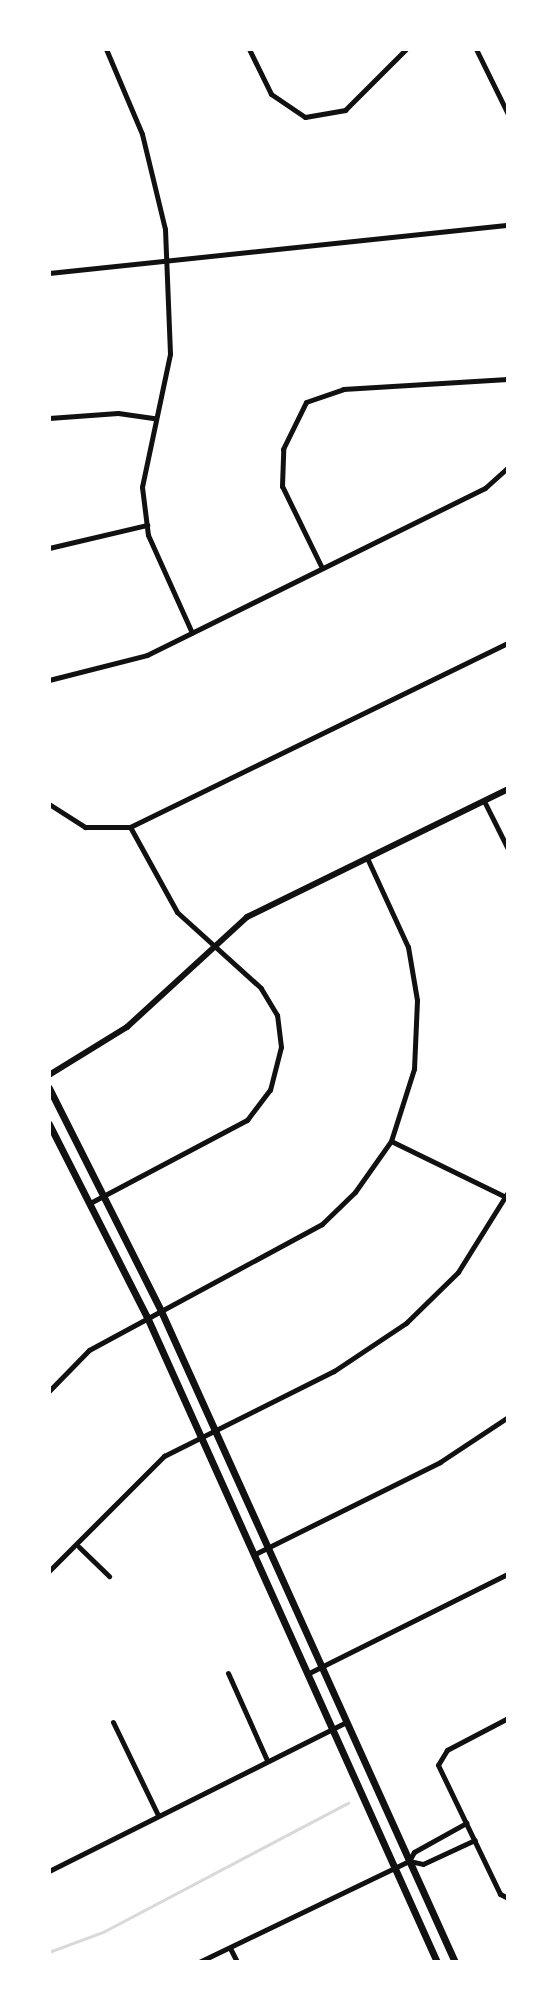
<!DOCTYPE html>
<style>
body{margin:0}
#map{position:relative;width:557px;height:2011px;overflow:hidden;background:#fff;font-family:"Crimson Pro",serif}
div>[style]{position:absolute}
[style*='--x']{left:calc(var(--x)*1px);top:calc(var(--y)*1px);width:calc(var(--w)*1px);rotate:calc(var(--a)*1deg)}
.stream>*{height:2.5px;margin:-1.25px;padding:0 1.25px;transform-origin:1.25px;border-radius:1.25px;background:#d9d9d9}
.minor>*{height:5px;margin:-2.5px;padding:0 2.5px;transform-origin:2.5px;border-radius:2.5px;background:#111}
.tertiary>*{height:6px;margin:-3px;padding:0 3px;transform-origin:3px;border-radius:3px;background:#111}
.secondary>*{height:7px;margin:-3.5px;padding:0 3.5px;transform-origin:3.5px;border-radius:3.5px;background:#111}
span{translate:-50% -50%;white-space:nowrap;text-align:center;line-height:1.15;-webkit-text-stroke:6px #fff;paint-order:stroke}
.frame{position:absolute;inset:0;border:51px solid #fff;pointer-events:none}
</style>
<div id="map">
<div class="stream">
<i style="--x:49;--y:1952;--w:58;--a:-20.3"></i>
<i style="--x:103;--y:1932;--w:277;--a:-27.8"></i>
</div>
<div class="minor">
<i style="--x:106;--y:49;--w:92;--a:67"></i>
<i style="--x:142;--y:134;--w:98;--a:76.4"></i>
<i style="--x:165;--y:229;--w:125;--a:87.7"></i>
<i style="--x:170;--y:354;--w:136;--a:101.9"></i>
<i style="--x:142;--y:487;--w:48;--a:82.9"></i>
<i style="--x:148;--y:535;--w:107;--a:65.8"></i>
<i style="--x:249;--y:49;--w:50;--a:63.9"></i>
<i style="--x:271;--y:94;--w:41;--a:34.1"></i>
<i style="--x:305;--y:117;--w:41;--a:-9.9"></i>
<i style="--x:345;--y:110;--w:86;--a:-45"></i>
<i style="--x:476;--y:49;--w:72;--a:63.8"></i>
<i style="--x:49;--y:273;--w:462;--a:-6"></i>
<i style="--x:49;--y:418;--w:69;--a:-4.1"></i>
<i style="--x:118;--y:413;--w:37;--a:8"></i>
<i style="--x:49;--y:548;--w:101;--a:-13.2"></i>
<i style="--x:322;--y:568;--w:91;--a:-116"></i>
<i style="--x:282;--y:486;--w:37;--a:-88"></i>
<i style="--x:283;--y:449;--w:52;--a:-63.9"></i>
<i style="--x:306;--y:402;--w:39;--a:-19"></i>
<i style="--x:343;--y:389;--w:165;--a:-3.5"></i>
<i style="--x:49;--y:680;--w:101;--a:-14.3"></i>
<i style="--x:147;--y:655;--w:377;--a:-26.3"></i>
<i style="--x:485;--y:488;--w:31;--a:-42"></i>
<i style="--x:484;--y:801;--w:54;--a:63.4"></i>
<i style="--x:49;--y:804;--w:43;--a:32.6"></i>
<i style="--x:85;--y:827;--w:45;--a:0"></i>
<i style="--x:130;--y:827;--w:420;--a:-26"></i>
<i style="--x:391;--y:1141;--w:130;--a:26"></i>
<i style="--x:90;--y:1203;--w:178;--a:-27.9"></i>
<i style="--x:247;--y:1120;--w:38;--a:-53"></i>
<i style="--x:270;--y:1090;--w:44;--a:-75.7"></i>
<i style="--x:281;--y:1047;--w:32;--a:-97"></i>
<i style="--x:277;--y:1015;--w:31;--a:-121"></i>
<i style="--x:261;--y:988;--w:113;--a:-137.9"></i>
<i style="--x:177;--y:912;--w:97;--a:-118.9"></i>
<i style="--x:49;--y:1391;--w:57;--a:-45.7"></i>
<i style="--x:89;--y:1350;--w:265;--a:-28.4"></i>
<i style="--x:322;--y:1224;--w:46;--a:-44.1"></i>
<i style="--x:355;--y:1192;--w:62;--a:-54.8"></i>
<i style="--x:391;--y:1141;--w:76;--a:-72.3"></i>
<i style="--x:414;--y:1069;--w:69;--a:-87.5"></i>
<i style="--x:417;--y:1000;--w:54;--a:-99.6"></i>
<i style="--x:408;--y:947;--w:98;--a:-114.7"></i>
<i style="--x:79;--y:1547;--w:42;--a:44"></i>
<i style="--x:255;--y:1554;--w:207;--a:-26.4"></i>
<i style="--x:440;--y:1462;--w:82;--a:-33.5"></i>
<i style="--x:49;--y:1571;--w:163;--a:-45"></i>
<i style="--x:164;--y:1456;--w:190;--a:-26.6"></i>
<i style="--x:334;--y:1371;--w:87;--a:-33.7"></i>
<i style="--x:406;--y:1323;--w:73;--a:-44.4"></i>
<i style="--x:458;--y:1272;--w:94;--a:-58"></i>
<i style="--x:228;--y:1673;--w:95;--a:65.9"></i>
<i style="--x:307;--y:1674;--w:225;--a:-26.5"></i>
<i style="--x:508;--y:1718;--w:69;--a:152.3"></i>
<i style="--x:447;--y:1750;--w:17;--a:121"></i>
<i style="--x:438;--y:1765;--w:143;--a:64.3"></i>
<i style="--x:500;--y:1894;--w:9;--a:27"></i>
<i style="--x:113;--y:1722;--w:103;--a:64.2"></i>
<i style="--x:409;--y:1861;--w:14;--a:12"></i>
<i style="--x:423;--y:1864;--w:57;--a:-24.8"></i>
<i style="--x:409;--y:1861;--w:10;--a:-61"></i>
<i style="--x:414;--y:1852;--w:60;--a:-29.1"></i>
<i style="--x:49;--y:1871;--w:332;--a:-26.6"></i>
<i style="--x:230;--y:1948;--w:16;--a:63"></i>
<i style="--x:199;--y:1962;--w:233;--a:-25.7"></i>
</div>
<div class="tertiary">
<i style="--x:49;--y:1075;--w:92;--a:-31.6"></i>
<i style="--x:127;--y:1027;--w:163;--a:-42.5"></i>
<i style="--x:247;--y:917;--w:291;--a:-26.1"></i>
</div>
<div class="secondary">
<i style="--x:49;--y:1088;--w:250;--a:63.3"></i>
<i style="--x:161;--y:1311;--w:714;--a:65.7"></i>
<i style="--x:49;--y:1124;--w:216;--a:63.1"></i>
<i style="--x:147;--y:1317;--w:707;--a:65.79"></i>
</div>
<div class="frame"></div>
</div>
